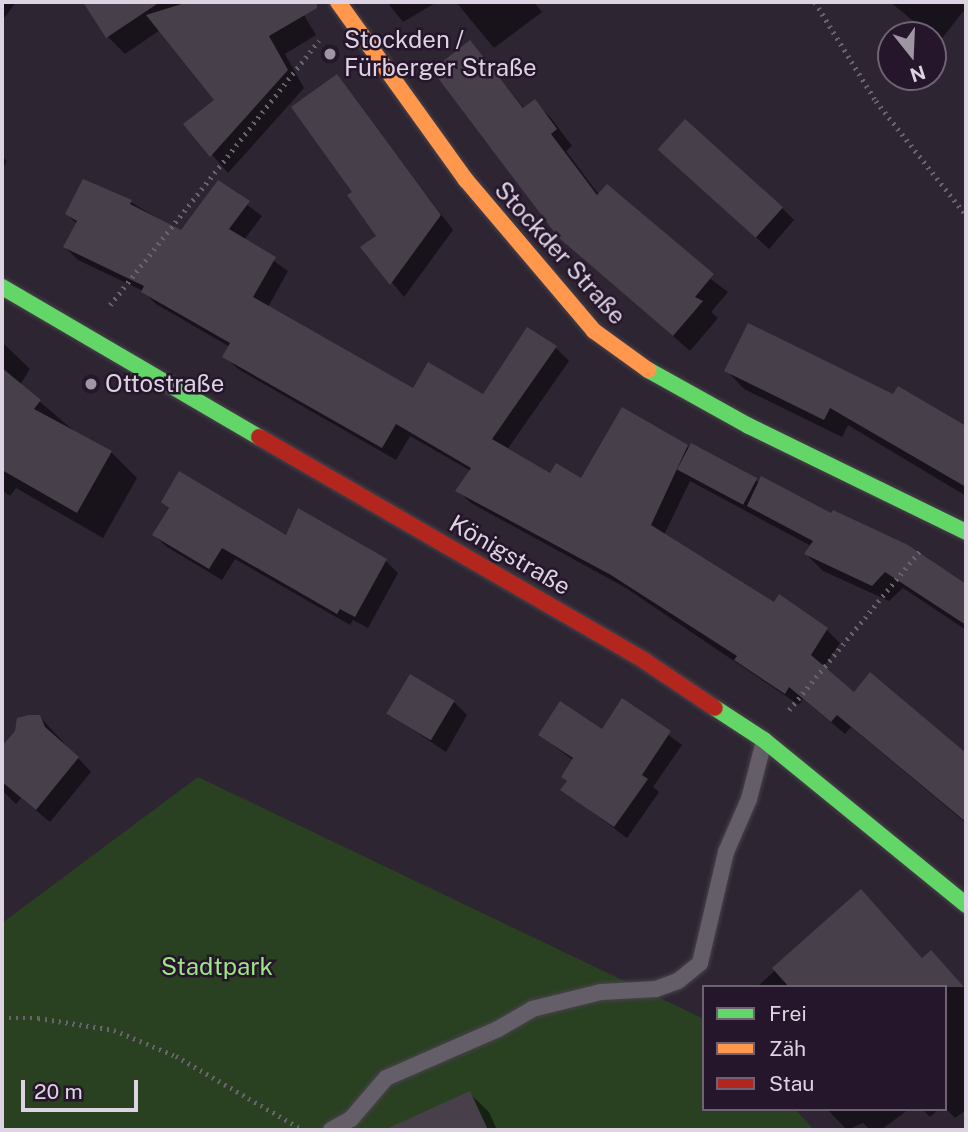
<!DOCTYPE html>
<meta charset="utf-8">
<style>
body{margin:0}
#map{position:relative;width:968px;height:1132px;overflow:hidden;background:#2d2531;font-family:"Public Sans",sans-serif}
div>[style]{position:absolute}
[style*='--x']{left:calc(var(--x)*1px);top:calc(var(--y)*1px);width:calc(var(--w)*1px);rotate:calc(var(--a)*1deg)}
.green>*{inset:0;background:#294021}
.shadow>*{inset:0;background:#0007}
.building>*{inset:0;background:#47404b;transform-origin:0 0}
.path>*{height:4.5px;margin-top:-2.25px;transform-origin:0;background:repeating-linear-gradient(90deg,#68636c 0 2px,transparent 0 7px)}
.roads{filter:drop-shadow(0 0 2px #49424c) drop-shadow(0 0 2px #49424c)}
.lane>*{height:16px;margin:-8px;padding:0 8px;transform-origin:8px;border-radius:8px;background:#645e68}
.fast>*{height:16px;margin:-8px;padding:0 8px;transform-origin:8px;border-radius:8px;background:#63d668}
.slow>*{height:16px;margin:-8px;padding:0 8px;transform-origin:8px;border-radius:8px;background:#ff974d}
.jam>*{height:16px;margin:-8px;padding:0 8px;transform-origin:8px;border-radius:8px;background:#b3261e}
.dots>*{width:19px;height:19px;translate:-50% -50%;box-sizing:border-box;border:4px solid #25162c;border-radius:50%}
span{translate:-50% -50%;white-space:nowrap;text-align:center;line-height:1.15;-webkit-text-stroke:5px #25162c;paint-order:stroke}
.poi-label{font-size:24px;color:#ddd3e2}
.left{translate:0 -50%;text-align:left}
.street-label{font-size:24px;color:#ddd3e2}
.park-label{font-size:24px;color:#9ee587}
.frame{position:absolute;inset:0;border:4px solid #ddd3e2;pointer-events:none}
.legend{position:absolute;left:702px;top:985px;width:245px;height:126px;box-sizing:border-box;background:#25162c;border:2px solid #6f6275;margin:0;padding:9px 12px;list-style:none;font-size:21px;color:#ddd3e2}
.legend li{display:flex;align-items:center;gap:14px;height:35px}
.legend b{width:35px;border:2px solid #6f6275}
.north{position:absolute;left:877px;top:21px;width:70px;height:70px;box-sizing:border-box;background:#25162c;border:2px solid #6f6275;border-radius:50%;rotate:162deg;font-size:19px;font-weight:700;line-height:28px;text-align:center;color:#ddd3e2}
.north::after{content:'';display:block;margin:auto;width:24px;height:32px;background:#9f96a4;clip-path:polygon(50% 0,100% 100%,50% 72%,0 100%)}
.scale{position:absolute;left:21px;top:1080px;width:117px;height:32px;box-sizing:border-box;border:4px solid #ddd3e2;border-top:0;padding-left:9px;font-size:21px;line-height:24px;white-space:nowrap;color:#ddd3e2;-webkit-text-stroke:5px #25162c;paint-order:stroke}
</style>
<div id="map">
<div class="green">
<i style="clip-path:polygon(198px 777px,704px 1019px,704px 1109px,795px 1109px,814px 1130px,2px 1130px,2px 923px)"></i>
</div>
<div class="shadow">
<i style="clip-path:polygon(2px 2px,16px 2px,2px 21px)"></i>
<i style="clip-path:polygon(87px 2px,296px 2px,316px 35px,285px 54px,304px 88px,228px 173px,186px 124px,216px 100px,160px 30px,125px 54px,108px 37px)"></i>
<i style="clip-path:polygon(387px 2px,437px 2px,403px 22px)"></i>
<i style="clip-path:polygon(456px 2px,534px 2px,542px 12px,494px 48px)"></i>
<i style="clip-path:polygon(890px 2px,962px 2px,966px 8px,939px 42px)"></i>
<i style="clip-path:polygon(469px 42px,525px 109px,535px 102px,551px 118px,572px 146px,566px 151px,599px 195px,728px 292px,711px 312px,718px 318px,690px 351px,559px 236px)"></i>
<i style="clip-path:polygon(337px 76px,453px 230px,404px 297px,363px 247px,378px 236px,355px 193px)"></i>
<i style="clip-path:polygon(2px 156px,7px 161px,2px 170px)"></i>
<i style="clip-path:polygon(672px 161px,782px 208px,794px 220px,769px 249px)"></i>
<i style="clip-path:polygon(218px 183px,262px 216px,244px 240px,288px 271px,268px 307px,413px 390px,484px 396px,556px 348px,569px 361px,507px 450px,551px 475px,582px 480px,692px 446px,760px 483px,907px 546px,966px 586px,966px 630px,903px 588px,889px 601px,823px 571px,806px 554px,811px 546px,690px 481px,664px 535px,774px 604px,779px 597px,827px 630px,840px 643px,823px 668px,854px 694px,870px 675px,966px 755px,966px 823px,851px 727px,845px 734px,803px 699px,799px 705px,626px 588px,471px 503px,458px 491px,471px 471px,410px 436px,396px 460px,238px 369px,225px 356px,230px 347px,156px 304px,143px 291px,78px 260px,65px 247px,77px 224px,67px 214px,131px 202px,181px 233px)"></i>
<i style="clip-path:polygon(2px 342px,30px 369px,20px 385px,79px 435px,111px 452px,137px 478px,103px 538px,16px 488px,10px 496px,2px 490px)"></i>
<i style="clip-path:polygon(727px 371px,893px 397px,898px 388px,966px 430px,966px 496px,848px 425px,842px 437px,744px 389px)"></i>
<i style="clip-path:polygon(163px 502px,386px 561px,398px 573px,368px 628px,353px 620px,350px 625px,235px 559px,222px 580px,167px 547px,154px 535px,170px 510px)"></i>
<i style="clip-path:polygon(622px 701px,682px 745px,653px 787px,659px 792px,627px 838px,563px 790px,574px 761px,540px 735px,602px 731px)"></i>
<i style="clip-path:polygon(454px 702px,467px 715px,446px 752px,388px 713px)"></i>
<i style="clip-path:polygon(40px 717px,91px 772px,50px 822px,21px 798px,16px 804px,2px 790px,2px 749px,17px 732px)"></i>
<i style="clip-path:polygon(861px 891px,923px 959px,931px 952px,966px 989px,966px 1110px,955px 1118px,945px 1108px,945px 987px,757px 987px)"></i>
<i style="clip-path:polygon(469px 1093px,489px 1112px,497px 1130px,429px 1130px,422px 1115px)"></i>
<i style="clip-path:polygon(827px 1109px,909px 1109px,881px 1130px,870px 1130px,863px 1123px,847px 1130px)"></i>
<i style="clip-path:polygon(922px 1109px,939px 1109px,930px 1117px)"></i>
</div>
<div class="building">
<i style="clip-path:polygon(83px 2px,160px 2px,106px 38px)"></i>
<i style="clip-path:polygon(188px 2px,317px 2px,317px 8px,269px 36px,288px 70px,210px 157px,183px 124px,214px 100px,146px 15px)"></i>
<i style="clip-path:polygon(470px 40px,523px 108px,535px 99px,557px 129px,551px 134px,597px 195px,607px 184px,714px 274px,695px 297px,703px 301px,673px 336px,558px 237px,432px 70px)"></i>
<i style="clip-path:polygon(337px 74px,441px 215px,390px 285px,360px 247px,376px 236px,347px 195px,352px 192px,291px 107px)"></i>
<i style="left:685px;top:119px;width:132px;height:41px;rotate:42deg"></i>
<i style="clip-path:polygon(83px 179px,132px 200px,130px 204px,181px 230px,218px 180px,250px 201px,229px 229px,276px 257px,253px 297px,413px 388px,428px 362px,483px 394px,527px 327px,557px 346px,492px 439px,550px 473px,556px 463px,581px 478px,622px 407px,688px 445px,651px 525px,774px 602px,779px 594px,828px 628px,811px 655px,854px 692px,870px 672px,966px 753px,966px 822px,837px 715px,831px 722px,789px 687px,785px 694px,734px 660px,737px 656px,611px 575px,455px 491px,471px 468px,396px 424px,382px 448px,222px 357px,230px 343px,141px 292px,144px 286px,63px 247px,77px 221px,65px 214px)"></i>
<i style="clip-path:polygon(748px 323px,893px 394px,898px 386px,966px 426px,966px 487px,830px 408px,824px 420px,724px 371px)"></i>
<i style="clip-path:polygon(2px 368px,41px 400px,34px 409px,112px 451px,77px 513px,2px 470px)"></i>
<i style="left:691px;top:443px;width:75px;height:30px;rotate:28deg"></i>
<i style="clip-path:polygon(179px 471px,286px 535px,298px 508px,387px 559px,355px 617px,340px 609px,337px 614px,222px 548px,209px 569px,152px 535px,169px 508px,161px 502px)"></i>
<i style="clip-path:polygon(761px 476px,831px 513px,833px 510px,908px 545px,966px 584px,966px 625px,885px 572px,872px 586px,804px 554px,813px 541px,747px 506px)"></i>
<i style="left:410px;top:674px;width:52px;height:46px;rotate:31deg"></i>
<i style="clip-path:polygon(622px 698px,671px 731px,642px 775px,648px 779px,614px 827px,560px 790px,567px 781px,561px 777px,573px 758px,538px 735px,560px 701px,602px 729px)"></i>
<i style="clip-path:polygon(29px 715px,40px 715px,45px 727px,79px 757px,36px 810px,2px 782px,2px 746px,15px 731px,17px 718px)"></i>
<i style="clip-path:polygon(861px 889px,922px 958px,931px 950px,964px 987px,789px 987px,772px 968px)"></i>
<i style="clip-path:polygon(470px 1091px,488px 1130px,384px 1130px)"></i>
</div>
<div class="path">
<i style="--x:815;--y:2;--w:116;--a:58.4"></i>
<i style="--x:876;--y:101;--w:145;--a:51.7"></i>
<i style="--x:110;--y:305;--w:337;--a:-51.7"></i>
<i style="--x:789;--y:710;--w:205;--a:-50.6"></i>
<i style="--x:2;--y:1018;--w:36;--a:0"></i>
<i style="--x:38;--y:1018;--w:77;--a:9"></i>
<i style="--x:114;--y:1030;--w:67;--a:22.8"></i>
<i style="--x:176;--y:1056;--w:147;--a:30.2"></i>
</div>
<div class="roads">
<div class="lane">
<i style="--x:331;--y:1130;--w:23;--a:-29"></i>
<i style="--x:351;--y:1119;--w:54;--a:-49.5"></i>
<i style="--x:386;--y:1078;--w:122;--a:-23.6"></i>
<i style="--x:498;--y:1029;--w:39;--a:-30"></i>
<i style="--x:532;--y:1009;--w:71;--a:-13.8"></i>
<i style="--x:601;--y:992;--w:55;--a:-3.1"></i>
<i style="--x:656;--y:989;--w:23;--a:-20"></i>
<i style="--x:678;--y:981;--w:28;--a:-39"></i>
<i style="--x:700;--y:963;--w:114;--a:-76.8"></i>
<i style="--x:726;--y:852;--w:58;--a:-66.5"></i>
<i style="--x:749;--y:799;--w:60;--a:-75.5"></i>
</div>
<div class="fast">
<i style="--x:2;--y:287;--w:298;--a:30.3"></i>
<i style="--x:648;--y:370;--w:115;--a:29"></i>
<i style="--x:749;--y:426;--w:242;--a:26"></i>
<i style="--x:715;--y:708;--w:59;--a:33.1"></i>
<i style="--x:764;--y:740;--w:261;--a:39.2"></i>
</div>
<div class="slow">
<i style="--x:338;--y:2;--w:219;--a:54.3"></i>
<i style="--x:466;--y:180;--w:198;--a:49.7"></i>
<i style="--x:594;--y:331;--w:67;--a:35.8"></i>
</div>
<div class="jam">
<i style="--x:259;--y:437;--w:446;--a:30.1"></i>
<i style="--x:645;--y:661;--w:84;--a:33.9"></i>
</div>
</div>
<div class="dots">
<i style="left:330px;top:54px;background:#9f96a4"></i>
<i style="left:91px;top:384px;background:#9f96a4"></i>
</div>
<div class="poi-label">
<span class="left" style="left:344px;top:54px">Stockden /<br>Fürberger Straße</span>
<span class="left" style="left:105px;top:384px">Ottostraße</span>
</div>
<div class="street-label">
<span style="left:560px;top:253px;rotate:48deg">Stockder Straße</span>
<span style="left:510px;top:555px;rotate:30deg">Königstraße</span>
</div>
<div class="park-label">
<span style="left:217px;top:967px">Stadtpark</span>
</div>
<div class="frame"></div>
<ul class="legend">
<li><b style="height:9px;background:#63d668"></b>Frei</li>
<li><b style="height:9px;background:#ff974d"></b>Zäh</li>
<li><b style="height:9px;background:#b3261e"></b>Stau</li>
</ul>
<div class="north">N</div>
<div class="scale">20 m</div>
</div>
